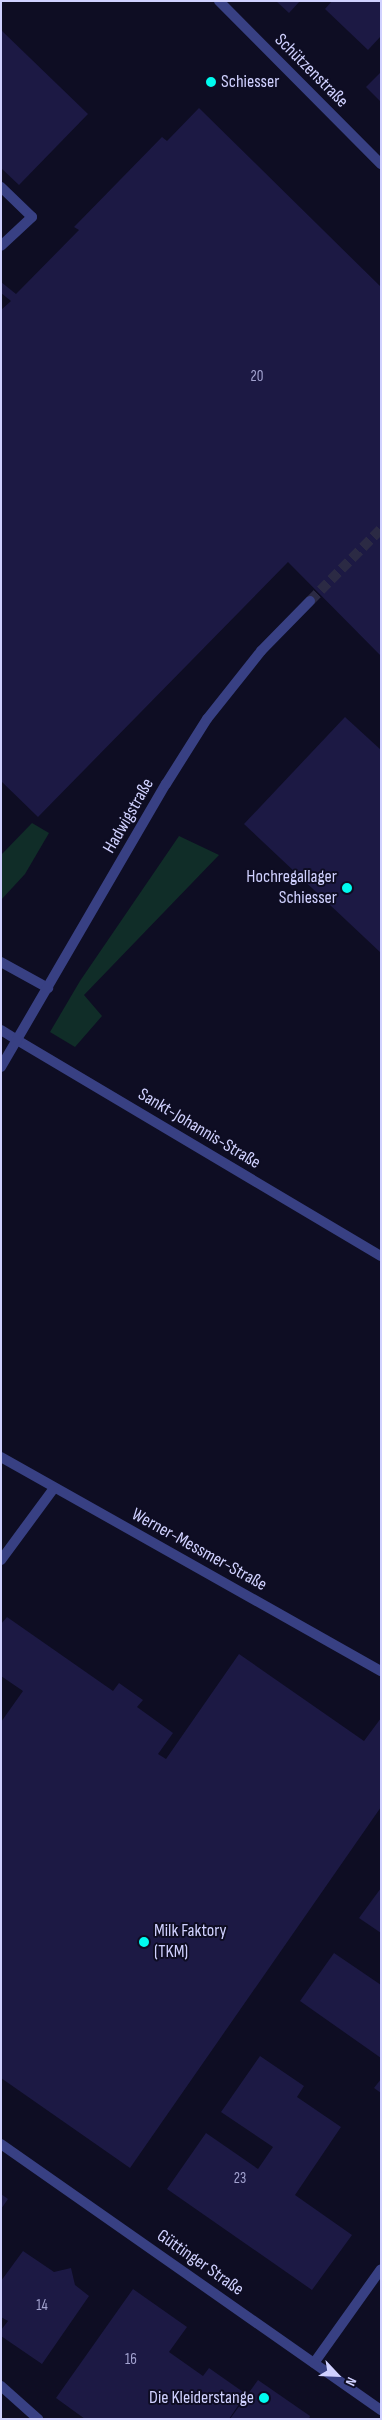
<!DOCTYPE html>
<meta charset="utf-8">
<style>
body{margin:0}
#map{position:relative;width:382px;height:2420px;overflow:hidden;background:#0e0d23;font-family:"Sofia Sans Condensed",sans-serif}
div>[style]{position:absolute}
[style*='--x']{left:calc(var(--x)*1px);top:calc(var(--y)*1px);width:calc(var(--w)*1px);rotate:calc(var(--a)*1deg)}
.green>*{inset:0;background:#102d28}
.building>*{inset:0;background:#1c1944}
.minor-tunnel>*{height:10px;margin-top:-5px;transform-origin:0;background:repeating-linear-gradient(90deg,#2b2a44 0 10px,transparent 0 15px)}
.service>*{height:10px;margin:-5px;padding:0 5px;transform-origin:5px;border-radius:5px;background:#384083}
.pedestrian>*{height:10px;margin:-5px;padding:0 5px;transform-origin:5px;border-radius:5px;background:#384083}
.minor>*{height:10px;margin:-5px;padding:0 5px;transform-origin:5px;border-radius:5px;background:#384083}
.dots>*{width:14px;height:14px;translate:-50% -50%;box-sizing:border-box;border:2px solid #0e0d23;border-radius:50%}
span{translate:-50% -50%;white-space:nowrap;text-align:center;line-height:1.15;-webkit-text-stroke:4px #0e0d23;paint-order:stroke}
.number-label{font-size:15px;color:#a3a3d0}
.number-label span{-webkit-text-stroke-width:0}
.street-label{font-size:18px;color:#d0d1ff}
.poi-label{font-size:18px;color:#d0d1ff}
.left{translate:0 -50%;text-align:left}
.right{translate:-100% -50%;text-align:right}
.frame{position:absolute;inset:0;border:2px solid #d0d1ff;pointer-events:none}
.north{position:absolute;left:312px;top:2350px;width:50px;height:50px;-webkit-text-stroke:4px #0e0d23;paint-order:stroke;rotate:115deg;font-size:14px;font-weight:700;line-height:20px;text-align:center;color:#d0d1ff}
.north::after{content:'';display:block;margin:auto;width:18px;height:22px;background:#d0d1ff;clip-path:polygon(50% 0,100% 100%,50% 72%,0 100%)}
</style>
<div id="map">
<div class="green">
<i style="clip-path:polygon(32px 823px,49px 833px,25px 874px,1px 900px,1px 855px)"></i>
<i style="clip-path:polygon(179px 836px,219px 855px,84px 995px,102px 1016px,75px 1047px,50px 1032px,80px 981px)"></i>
</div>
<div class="building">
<i style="clip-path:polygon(276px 1px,300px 1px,289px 13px)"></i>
<i style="clip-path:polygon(332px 1px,381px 1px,381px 36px,368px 50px,325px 9px)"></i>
<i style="clip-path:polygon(1px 30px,88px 114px,19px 185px,1px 168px)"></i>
<i style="clip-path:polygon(381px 72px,381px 102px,366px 87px)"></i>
<i style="clip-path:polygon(199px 108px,381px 287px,381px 656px,288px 562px,38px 817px,1px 781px,1px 310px,11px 301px,1px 293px,1px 282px,16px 294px,79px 230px,74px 227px,162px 137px,167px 141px)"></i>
<i style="clip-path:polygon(345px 717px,381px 750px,381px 953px,244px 824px)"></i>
<i style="clip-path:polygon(7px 1617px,113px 1691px,119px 1683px,143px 1700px,137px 1707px,173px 1733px,158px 1754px,166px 1759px,239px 1654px,364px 1741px,381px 1718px,381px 1807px,130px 2168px,1px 2078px,1px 1722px,23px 1691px,1px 1676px,1px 1624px)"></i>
<i style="clip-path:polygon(381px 1888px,381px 1933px,359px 1918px)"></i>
<i style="clip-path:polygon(334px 1953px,381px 1985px,381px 2058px,300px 2001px)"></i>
<i style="clip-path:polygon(260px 2056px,304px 2086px,297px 2097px,341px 2127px,295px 2195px,352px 2235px,312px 2290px,167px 2189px,206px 2133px,258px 2169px,273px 2147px,221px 2112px)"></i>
<i style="clip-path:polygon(381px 2079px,381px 2093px,374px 2088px)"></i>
<i style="clip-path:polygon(1px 2194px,8px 2199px,1px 2209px)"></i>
<i style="clip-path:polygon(23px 2251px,54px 2272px,71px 2268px,75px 2285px,89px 2296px,42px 2364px,1px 2336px,1px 2330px,8px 2321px,1px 2317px,1px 2281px)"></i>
<i style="clip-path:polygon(133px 2289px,187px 2327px,169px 2352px,203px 2376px,209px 2368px,246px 2394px,229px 2419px,85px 2419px,56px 2398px)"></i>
<i style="clip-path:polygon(258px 2380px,310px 2416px,309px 2419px,230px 2419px)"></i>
</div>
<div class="minor-tunnel">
<i style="--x:310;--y:601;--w:101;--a:-45.4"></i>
</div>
<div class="service">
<i style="--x:1;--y:187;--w:43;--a:44.1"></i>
<i style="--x:32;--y:217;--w:42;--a:136.9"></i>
<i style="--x:1;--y:962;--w:54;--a:29"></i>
<i style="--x:17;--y:1040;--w:423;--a:30.7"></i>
<i style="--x:1;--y:1457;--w:436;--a:29.4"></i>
<i style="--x:1;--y:1560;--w:89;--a:-53.6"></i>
<i style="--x:314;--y:2363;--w:115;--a:-54.5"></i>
</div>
<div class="pedestrian">
<i style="--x:1;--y:1030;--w:19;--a:32"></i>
</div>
<div class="minor">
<i style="--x:219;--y:1;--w:230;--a:45.2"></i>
<i style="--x:1;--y:1067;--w:328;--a:-59.8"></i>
<i style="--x:166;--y:784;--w:77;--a:-57.8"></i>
<i style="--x:207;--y:719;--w:87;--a:-51.5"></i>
<i style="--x:261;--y:651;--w:70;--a:-45.6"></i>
<i style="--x:1;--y:2144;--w:464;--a:35"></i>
<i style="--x:1;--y:2386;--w:50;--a:41.7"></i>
</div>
<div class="dots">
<i style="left:211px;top:82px;background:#00fbef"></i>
<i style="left:347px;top:888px;background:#00fbef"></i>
<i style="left:144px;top:1942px;background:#00fbef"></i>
<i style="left:264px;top:2398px;background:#00fbef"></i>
</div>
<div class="number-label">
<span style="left:257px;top:377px">20</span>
<span style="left:240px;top:2179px">23</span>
<span style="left:42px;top:2306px">14</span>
<span style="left:131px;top:2360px">16</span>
</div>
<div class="street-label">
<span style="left:311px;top:71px;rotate:45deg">Schützenstraße</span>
<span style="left:129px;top:816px;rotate:-60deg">Hadwigstraße</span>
<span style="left:199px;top:1129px;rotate:31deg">Sankt-Johannis-Straße</span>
<span style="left:199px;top:1550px;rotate:29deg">Werner-Messmer-Straße</span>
<span style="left:200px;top:2263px;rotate:35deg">Güttinger Straße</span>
</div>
<div class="poi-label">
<span class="left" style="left:221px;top:82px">Schiesser</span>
<span class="right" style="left:337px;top:888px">Hochregallager<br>Schiesser</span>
<span class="left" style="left:154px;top:1942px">Milk Faktory<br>(TKM)</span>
<span class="right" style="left:254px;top:2398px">Die Kleiderstange</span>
</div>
<div class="frame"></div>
<div class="north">N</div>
</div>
